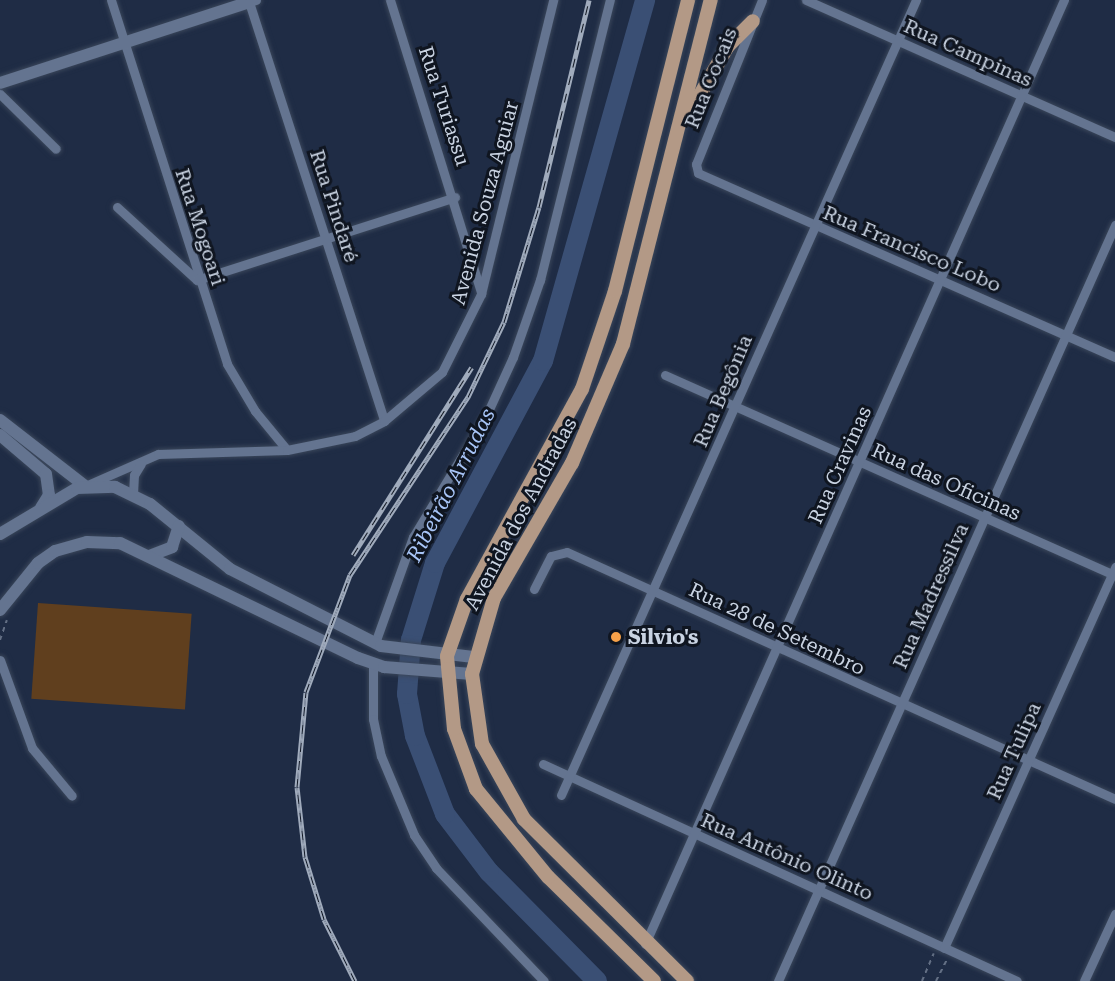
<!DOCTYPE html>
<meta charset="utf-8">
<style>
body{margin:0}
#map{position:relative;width:1115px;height:981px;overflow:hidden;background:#1f2c45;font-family:"Roboto Serif",serif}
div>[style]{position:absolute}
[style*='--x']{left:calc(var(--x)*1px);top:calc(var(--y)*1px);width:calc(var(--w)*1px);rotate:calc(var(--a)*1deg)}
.green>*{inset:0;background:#603f1e;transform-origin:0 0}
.river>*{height:20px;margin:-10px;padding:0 10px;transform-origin:10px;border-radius:10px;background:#3a4f74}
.path>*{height:2px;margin-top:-1px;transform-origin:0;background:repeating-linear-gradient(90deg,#647085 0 4.5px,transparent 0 9px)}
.roads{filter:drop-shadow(0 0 2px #3a465a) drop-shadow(0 0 2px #3a465a)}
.street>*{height:9px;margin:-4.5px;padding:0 4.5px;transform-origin:4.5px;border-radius:4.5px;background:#647490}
.secondary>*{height:12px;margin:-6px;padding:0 6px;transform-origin:6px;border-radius:6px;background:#647490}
.primary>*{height:14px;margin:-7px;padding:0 7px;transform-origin:7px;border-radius:7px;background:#b39986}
.rail>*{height:5px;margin-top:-2.5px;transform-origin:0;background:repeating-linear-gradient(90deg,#0f1520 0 9px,#a0abbc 0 18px);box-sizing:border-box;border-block:2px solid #a0abbc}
.dots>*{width:16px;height:16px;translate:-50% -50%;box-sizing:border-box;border:3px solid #0f1520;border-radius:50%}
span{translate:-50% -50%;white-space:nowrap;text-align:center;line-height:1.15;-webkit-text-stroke:6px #0f1520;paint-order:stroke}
.street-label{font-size:20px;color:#c9d3e2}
.poi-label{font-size:20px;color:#c9d3e2;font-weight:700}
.left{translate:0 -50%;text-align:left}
.water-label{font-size:21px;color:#a8c5f7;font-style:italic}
</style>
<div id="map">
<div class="green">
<i style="left:38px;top:603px;width:154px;height:96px;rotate:4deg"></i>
</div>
<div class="river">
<i style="--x:597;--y:981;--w:153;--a:-134.7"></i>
<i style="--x:489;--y:872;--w:73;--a:-127.2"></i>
<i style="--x:445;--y:814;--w:84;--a:-111"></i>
<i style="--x:415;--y:736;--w:43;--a:-100.8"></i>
<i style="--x:407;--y:694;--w:54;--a:-85.8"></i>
<i style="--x:411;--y:640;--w:81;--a:-72.7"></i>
<i style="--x:435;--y:563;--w:229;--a:-61.9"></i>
<i style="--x:543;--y:361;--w:375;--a:-74.2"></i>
</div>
<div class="path">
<i style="--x:0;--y:640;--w:21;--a:-71"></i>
<i style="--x:922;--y:981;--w:30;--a:-67"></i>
<i style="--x:936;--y:981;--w:25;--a:-63"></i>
</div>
<div class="roads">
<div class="street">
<i style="--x:111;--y:0;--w:382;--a:72.3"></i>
<i style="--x:227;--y:364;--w:55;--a:59.2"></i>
<i style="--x:255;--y:411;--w:50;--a:50.6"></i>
<i style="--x:256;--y:0;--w:7;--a:164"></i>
<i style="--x:249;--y:2;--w:440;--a:72.1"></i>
<i style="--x:390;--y:0;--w:307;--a:72.7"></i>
<i style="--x:762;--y:0;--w:177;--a:111.9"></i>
<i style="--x:696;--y:164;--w:9;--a:77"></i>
<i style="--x:698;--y:173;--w:456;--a:23.8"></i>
<i style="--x:806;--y:0;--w:338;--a:23.9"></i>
<i style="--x:0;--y:94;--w:78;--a:44.5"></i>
<i style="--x:117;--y:207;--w:108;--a:42.4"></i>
<i style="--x:197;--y:280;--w:271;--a:-17.8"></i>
<i style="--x:665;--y:375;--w:492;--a:24"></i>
<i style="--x:85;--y:486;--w:80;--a:-23.7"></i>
<i style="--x:158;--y:454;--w:129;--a:-1.8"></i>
<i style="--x:287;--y:450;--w:69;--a:-11.6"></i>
<i style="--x:355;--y:436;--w:33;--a:-27"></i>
<i style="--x:384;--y:421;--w:76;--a:-40.2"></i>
<i style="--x:442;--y:372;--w:87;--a:-63.4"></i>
<i style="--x:481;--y:294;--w:303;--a:-76.2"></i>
<i style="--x:133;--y:494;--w:19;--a:-87"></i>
<i style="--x:134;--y:475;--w:13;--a:-58"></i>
<i style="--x:534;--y:589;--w:37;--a:-63"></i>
<i style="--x:551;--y:556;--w:16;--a:-14"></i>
<i style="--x:567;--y:552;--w:601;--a:24.26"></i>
<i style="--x:375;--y:643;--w:113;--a:-70.3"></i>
<i style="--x:413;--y:537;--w:141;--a:-58.9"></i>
<i style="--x:486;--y:416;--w:65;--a:-65.4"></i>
<i style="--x:513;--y:357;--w:82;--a:-70.7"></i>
<i style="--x:540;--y:280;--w:289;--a:-76"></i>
<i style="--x:0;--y:660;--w:94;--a:70"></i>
<i style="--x:32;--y:748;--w:62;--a:50.2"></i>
<i style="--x:373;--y:663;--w:56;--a:90"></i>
<i style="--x:373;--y:719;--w:38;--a:78"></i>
<i style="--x:381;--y:756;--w:86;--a:67.3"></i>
<i style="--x:414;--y:835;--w:40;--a:56"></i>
<i style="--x:436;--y:868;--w:156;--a:46.3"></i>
<i style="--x:543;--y:764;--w:521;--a:24.6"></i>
<i style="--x:561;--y:795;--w:871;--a:-65.94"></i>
<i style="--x:645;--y:944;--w:1033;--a:-66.07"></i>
<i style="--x:944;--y:948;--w:418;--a:-65.8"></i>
<i style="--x:778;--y:981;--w:828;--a:-65.97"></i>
<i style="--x:1084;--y:981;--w:74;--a:-65.2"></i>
</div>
<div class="secondary">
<i style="--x:0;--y:83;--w:262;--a:-18"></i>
<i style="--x:0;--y:420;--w:108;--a:37.8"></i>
<i style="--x:0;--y:435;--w:60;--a:40.3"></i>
<i style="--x:46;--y:474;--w:21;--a:82"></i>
<i style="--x:49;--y:495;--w:15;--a:122"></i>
<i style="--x:0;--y:534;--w:90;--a:-30.9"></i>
<i style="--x:77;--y:488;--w:38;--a:-2"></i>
<i style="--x:115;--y:487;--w:39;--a:26"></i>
<i style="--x:150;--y:504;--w:103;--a:39.1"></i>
<i style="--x:230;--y:569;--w:169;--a:27"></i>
<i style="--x:381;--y:646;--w:93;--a:6.8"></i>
<i style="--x:149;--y:556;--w:25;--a:-21"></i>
<i style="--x:172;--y:547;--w:22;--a:-72"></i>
<i style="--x:0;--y:610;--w:60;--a:-51"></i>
<i style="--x:38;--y:563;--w:21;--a:-35"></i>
<i style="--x:55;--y:551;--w:33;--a:-16"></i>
<i style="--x:87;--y:542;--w:33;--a:2"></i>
<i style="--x:120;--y:543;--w:264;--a:25.8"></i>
<i style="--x:358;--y:658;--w:28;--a:19"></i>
<i style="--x:384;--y:667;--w:88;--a:4.5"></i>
</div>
<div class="primary">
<i style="--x:689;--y:114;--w:78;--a:-60.2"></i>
<i style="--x:728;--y:46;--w:35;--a:-45"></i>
<i style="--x:654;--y:981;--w:148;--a:-135.5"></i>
<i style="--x:548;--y:877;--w:114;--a:-129.3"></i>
<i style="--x:476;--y:789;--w:64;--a:-110.1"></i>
<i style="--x:454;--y:729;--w:73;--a:-95.5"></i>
<i style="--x:447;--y:656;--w:60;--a:-70.7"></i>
<i style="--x:467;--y:599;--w:239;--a:-61.3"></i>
<i style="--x:582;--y:389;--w:103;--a:-71.4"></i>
<i style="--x:615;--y:291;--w:300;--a:-75.9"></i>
<i style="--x:687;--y:981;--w:230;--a:-135.2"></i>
<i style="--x:524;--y:819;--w:86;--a:-119.2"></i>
<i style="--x:482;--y:744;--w:71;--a:-98.1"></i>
<i style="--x:472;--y:674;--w:79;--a:-73.9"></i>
<i style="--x:494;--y:598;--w:156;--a:-60"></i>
<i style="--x:572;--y:463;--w:129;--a:-66.8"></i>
<i style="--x:623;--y:344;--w:355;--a:-75.7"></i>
</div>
</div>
<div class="rail">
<i style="--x:353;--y:555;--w:222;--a:-57.7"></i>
<i style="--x:355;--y:981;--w:69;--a:-116.6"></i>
<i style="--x:324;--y:919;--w:65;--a:-107"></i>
<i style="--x:305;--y:857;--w:70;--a:-96.5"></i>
<i style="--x:297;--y:787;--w:95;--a:-84.6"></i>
<i style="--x:306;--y:692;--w:125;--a:-69.4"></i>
<i style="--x:350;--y:575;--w:214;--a:-56.5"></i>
<i style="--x:468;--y:397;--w:83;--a:-64.4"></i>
<i style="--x:504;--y:322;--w:120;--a:-73.1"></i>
<i style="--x:539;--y:207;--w:213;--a:-76.4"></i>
</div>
<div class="dots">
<i style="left:616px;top:637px;background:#f7a149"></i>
</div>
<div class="street-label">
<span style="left:968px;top:53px;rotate:24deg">Rua Campinas</span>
<span style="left:711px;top:78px;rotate:-68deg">Rua Cocais</span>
<span style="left:444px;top:106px;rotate:72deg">Rua Turiassu</span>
<span style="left:485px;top:203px;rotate:-75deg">Avenida Souza Aguiar</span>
<span style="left:334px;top:206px;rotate:72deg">Rua Pindaré</span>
<span style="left:200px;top:227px;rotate:72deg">Rua Mogoari</span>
<span style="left:912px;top:249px;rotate:23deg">Rua Francisco Lobo</span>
<span style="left:723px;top:391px;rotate:-67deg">Rua Begônia</span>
<span style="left:840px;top:465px;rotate:-66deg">Rua Cravinas</span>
<span style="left:946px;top:482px;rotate:24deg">Rua das Oficinas</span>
<span style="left:521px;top:514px;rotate:-62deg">Avenida dos Andradas</span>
<span style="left:931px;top:596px;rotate:-66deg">Rua Madressilva</span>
<span style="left:777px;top:629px;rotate:25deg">Rua 28 de Setembro</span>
<span style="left:1014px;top:751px;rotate:-66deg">Rua Tulipa</span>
<span style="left:787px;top:857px;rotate:24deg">Rua Antônio Olinto</span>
</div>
<div class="poi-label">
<span class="left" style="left:628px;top:637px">Silvio's</span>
</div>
<div class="water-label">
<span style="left:451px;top:485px;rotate:-63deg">Ribeirão Arrudas</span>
</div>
</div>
